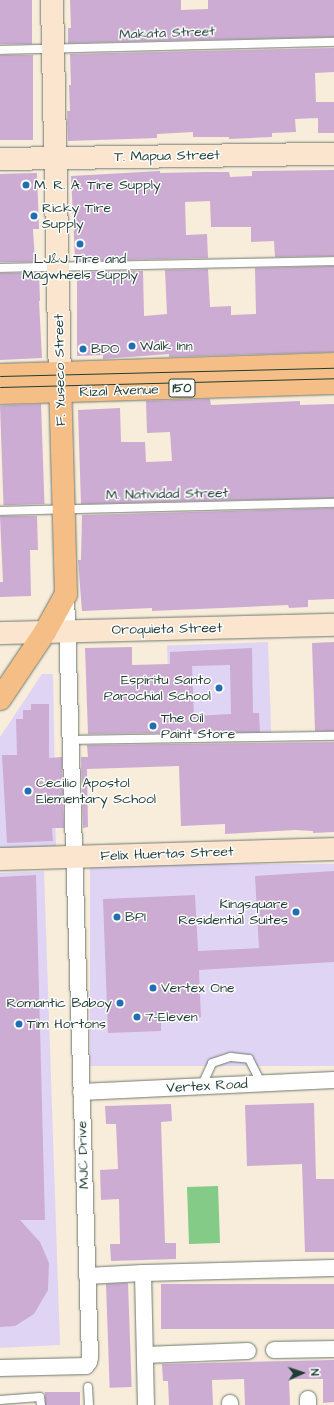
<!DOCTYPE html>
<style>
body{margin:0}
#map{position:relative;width:334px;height:1405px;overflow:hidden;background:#f8ecdb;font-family:"Architects Daughter",sans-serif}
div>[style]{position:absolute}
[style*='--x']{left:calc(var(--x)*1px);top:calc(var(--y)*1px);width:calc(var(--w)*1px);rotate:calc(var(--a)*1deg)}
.built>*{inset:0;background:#e0d4f4;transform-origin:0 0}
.green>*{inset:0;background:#83cb86;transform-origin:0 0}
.building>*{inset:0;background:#ccacd2;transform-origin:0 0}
.roads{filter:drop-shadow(0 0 1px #6b7a6e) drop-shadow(0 0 1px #6b7a6e)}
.lane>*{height:8px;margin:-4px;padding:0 4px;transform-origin:4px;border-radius:4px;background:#fff}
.street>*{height:16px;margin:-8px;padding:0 8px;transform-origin:8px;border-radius:8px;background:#fff}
.secondary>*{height:22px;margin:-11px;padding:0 11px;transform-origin:11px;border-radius:11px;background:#fbe5cf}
.primary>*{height:22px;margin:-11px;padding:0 11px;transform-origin:11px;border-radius:11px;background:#f6be87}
.tram>*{height:1px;margin:-0.5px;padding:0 0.5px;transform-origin:0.5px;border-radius:0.5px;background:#1f3d34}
.dots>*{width:11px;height:11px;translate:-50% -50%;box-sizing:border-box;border:2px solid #fff;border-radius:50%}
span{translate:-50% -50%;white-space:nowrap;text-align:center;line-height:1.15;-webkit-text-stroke:3px #fff;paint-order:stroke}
.shield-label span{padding:1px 3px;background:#fff;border:1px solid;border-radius:3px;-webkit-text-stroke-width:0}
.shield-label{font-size:13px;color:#1f3d34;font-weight:700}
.street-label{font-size:14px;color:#1f3d34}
.poi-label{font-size:14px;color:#1f3d34}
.left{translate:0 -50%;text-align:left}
.right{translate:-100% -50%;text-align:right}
.north{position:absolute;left:282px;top:1353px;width:40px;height:40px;-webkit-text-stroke:3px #fff;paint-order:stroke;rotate:87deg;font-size:11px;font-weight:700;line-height:16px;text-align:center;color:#1f3d34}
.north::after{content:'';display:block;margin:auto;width:14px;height:18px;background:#1f3d34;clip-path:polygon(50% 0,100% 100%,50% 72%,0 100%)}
</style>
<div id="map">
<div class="built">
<i style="left:268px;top:642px;width:91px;height:101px;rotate:88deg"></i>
<i style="clip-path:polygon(42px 674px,53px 674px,56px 846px,0 849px,0 737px)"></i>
<i style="left:334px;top:864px;width:202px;height:244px;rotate:90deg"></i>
<i style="clip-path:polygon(44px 871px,60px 1345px,0 1348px,0 873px)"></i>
</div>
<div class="green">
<i style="left:218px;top:1186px;width:57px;height:31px;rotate:88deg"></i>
</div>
<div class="building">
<i style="left:0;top:0;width:32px;height:44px"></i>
<i style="clip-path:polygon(70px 0,181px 0,181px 10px,208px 9px,208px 0,334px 0,334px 37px,68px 43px,68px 28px,71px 28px)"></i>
<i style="clip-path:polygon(334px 48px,334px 72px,315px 73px,316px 102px,334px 102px,334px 133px,318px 133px,318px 118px,295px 119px,296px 132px,272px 133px,272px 137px,229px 139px,229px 137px,193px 137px,193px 132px,157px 134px,157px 138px,68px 141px,67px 111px,70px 111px,69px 85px,71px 85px,70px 54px)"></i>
<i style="left:0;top:55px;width:33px;height:85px"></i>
<i style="clip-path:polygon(334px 170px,334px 256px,275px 257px,274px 241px,251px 242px,251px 227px,211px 227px,210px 201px,185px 202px,186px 235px,207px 234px,208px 258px,76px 261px,75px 259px,71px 176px,160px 171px,160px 173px,205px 172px,229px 172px,230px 177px,252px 176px,252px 171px)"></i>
<i style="clip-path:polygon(37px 173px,39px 229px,33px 229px,35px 262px,0 262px,0 174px)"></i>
<i style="clip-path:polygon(334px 266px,334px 352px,169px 357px,169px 354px,103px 359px,103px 355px,77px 356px,77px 272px,143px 271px,144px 316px,167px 314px,165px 270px,208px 269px,210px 307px,231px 306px,231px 315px,256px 314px,255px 268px)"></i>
<i style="clip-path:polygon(0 273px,39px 273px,40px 301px,39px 301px,42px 358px,0 360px)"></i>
<i style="clip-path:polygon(210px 399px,211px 405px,300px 401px,300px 405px,334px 404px,334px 498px,81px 504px,78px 410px,120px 408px,121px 442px,145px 442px,146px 462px,172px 461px,170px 432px,147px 433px,146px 401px)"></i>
<i style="left:41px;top:404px;width:100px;height:41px;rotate:88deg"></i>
<i style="clip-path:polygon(334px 508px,334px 599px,308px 600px,308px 607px,289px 608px,288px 605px,152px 611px,152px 608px,82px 611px,78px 560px,81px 560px,82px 515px)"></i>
<i style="clip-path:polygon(0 516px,37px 516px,38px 550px,30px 550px,31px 596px,0 597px,0 582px,3px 582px)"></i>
<i style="clip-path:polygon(334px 642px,334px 731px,315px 731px,312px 643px)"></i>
<i style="clip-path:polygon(evenodd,132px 647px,132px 665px,170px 664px,170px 652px,252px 648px,253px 713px,259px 713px,260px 732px,88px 734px,85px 648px,132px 647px,230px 665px,231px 714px,194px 716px,192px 666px,230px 665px)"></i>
<i style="clip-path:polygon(31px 704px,49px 704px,49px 758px,62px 757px,64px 828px,52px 828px,53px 841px,7px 843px,2px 755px,17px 755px,16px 719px,23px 719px,23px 710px,31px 710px)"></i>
<i style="clip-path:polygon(334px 742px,334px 832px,313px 833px,313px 831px,295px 830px,225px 834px,225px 824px,181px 826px,179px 766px,87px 769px,88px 827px,83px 828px,81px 757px,88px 757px,87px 745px)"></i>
<i style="clip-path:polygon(334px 871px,334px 962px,199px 970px,201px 1017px,161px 1019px,161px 1031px,108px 1033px,103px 899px,195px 895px,198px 951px,259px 948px,255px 876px)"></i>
<i style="clip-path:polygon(36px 875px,45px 1220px,20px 1220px,40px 1242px,49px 1263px,48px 1290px,34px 1314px,15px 1326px,0 1327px,0 877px)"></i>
<i style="clip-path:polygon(314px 1103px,316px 1179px,334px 1179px,334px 1252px,305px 1252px,302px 1164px,247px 1166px,245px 1105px)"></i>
<i style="clip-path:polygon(171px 1104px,172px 1121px,161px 1122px,165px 1243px,176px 1243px,176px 1259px,111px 1261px,110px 1244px,120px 1244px,119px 1199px,101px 1200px,100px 1170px,118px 1169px,116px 1124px,106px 1124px,105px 1106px)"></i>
<i style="left:128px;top:1283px;width:104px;height:22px;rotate:88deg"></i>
<i style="left:334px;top:1284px;width:45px;height:173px;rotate:90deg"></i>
<i style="clip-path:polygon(334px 1360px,334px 1402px,323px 1403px,323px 1379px,289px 1379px,290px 1405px,245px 1405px,244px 1379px,212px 1380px,213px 1405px,169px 1405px,168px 1381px,163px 1381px,162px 1364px)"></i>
<i style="left:80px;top:1392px;width:13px;height:35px;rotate:90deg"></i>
</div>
<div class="roads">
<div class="lane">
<i style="--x:0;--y:50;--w:334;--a:-1.4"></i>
<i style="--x:0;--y:268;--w:334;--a:-1.2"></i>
<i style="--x:0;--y:511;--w:334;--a:-1.4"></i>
<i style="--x:70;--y:740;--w:264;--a:-0.9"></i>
<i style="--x:201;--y:1087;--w:26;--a:-65"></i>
<i style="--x:212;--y:1063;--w:20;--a:-18"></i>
<i style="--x:231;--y:1057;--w:18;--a:6"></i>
<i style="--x:249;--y:1059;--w:28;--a:63"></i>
<i style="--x:88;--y:1387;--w:18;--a:87"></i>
<i style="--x:0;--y:1400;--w:40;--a:-4.3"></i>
<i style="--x:40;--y:1397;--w:8;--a:83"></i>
</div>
<div class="street">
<i style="--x:81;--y:1092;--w:253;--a:-2.7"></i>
<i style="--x:143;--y:1273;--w:132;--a:88.7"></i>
<i style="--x:87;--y:1276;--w:56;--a:-3.1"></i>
<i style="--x:143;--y:1273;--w:191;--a:-1.5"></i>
<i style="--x:274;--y:1350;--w:60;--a:-1"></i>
<i style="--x:145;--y:1355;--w:103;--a:-2.2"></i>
<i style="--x:0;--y:1368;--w:86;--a:-1.3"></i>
<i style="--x:86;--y:1366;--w:5;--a:-53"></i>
<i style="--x:89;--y:1362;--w:5;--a:-79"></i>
<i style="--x:90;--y:1357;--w:763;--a:-91.8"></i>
<i style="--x:308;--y:1399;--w:6;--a:90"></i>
<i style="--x:230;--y:1403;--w:2;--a:90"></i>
</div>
<div class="secondary">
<i style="--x:52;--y:0;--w:373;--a:88.8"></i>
<i style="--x:0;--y:159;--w:334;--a:-0.9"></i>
<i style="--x:0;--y:633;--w:334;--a:-1.4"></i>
<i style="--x:0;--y:859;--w:334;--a:-1.7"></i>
</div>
<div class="primary">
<i style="--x:0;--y:375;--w:334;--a:-1.9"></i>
<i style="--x:0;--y:393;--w:334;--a:-1.7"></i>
<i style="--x:0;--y:699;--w:81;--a:-56.1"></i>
<i style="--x:45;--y:632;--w:43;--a:-61.1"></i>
<i style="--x:66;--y:594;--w:221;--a:-91.6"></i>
</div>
</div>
<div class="tram">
<i style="--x:0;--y:376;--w:334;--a:-1.4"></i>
<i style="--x:0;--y:387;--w:334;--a:-1.5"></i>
</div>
<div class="dots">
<i style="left:26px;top:185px;background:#1f6fb2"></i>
<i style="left:34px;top:216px;background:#1f6fb2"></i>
<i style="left:80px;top:244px;background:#1f6fb2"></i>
<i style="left:132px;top:346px;background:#1f6fb2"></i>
<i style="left:83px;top:349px;background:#1f6fb2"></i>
<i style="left:219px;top:688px;background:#1f6fb2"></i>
<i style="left:153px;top:726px;background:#1f6fb2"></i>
<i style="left:28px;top:791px;background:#1f6fb2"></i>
<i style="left:296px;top:912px;background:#1f6fb2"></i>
<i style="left:117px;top:917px;background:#1f6fb2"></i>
<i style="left:153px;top:988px;background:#1f6fb2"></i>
<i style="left:120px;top:1003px;background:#1f6fb2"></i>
<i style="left:137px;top:1017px;background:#1f6fb2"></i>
<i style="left:19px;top:1024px;background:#1f6fb2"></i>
</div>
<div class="shield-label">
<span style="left:182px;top:388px">150</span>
</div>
<div class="street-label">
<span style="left:167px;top:33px;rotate:-2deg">Makata Street</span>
<span style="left:167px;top:156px;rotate:-1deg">T. Mapua Street</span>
<span style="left:60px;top:370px;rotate:-91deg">F. Yuseco Street</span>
<span style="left:119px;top:391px;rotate:-2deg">Rizal Avenue</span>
<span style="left:167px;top:494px;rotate:-1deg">M. Natividad Street</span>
<span style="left:167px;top:629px;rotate:-1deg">Oroquieta Street</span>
<span style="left:167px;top:854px;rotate:-2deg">Felix Huertas Street</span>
<span style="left:207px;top:1086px;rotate:-3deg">Vertex Road</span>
<span style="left:83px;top:1155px;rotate:-92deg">MJC Drive</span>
</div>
<div class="poi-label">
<span class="left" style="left:34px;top:185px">M. R. A. Tire Supply</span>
<span class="left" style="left:42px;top:216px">Ricky Tire<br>Supply</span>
<span style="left:80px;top:267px">LJ&amp;J Tire and<br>Magwheels Supply</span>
<span class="left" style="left:140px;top:346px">Walk Inn</span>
<span class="left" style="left:91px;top:349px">BDO</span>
<span class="right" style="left:211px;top:688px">Espiritu Santo<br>Parochial School</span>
<span class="left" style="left:161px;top:726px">The Oil<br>Paint Store</span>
<span class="left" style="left:36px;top:791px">Cecilio Apostol<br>Elementary School</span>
<span class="right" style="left:288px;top:912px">Kingsquare<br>Residential Suites</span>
<span class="left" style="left:125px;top:917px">BPI</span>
<span class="left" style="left:161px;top:988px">Vertex One</span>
<span class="right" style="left:112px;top:1003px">Romantic Baboy</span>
<span class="left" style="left:145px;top:1017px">7-Eleven</span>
<span class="left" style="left:27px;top:1024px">Tim Hortons</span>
</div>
<div class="north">N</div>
</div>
